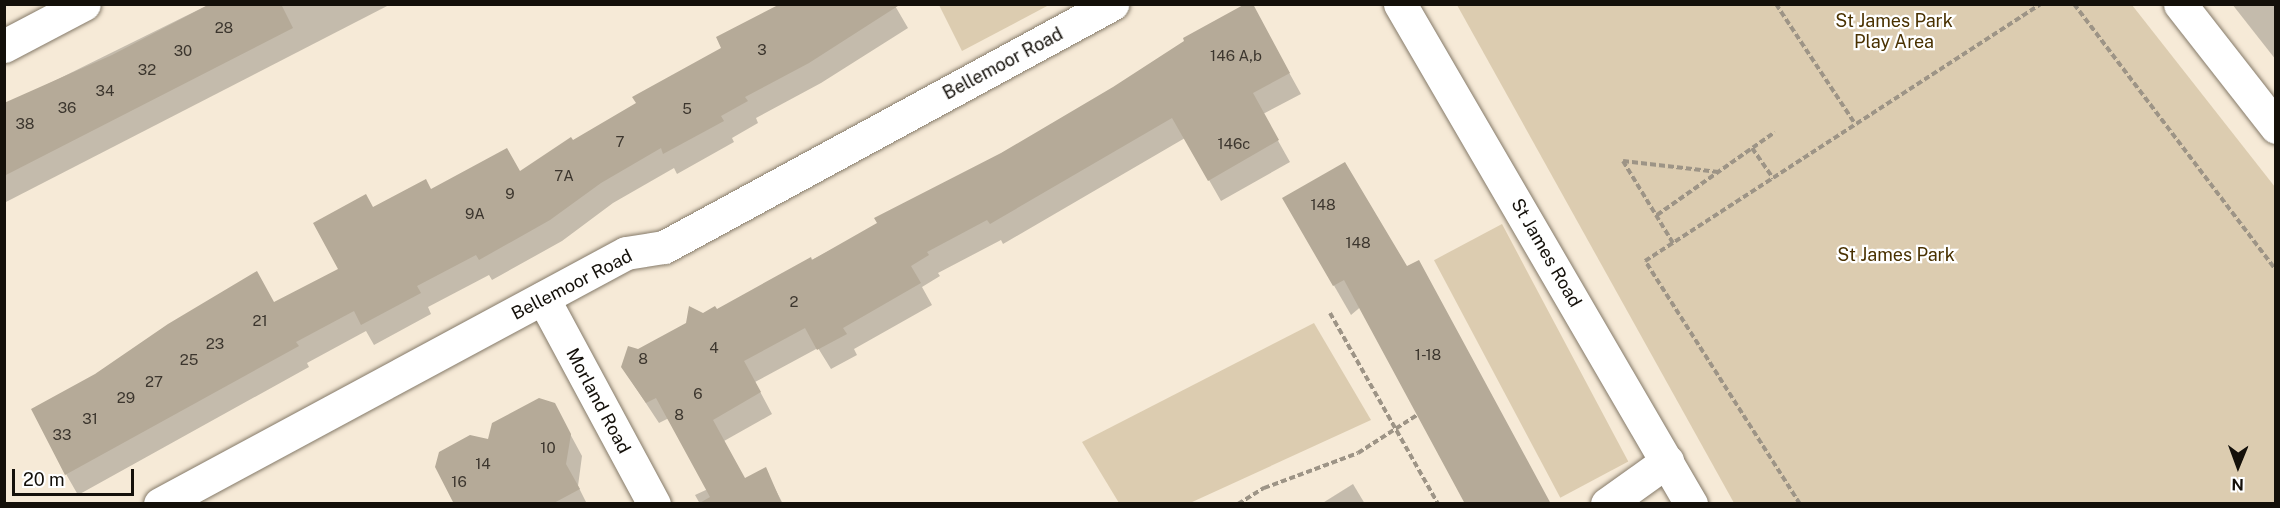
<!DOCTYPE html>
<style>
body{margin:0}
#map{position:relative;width:2280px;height:508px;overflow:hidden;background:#f6ead7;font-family:"Public Sans",sans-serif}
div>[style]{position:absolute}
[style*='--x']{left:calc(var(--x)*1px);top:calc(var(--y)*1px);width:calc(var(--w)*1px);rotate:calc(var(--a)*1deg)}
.green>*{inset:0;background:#dcccb0;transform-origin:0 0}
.shadow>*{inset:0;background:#0003}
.building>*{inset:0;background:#b5aa98}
.path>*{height:4px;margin-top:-2px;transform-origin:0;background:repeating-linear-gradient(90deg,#9d9486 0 6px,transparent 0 9px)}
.roads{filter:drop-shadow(0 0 2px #857a69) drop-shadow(0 0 2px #857a69)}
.street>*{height:33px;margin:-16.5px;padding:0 16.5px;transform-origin:16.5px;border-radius:16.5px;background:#fff}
.secondary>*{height:33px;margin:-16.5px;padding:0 16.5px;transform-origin:16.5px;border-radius:16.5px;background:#fff}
span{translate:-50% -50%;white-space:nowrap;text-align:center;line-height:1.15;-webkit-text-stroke:4.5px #fff;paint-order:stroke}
.number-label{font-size:15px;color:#3c362e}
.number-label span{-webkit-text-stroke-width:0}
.park-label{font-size:18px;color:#493100}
.street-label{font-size:18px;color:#14100a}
.frame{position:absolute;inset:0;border:6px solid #14100a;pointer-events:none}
.north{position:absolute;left:2208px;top:436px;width:60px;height:60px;-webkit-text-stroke:4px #fff;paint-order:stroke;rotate:181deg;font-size:16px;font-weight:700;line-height:24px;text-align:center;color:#14100a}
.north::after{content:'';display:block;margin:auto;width:21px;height:27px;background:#14100a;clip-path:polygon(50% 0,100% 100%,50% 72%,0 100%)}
.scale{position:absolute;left:12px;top:469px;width:122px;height:27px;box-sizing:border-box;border:3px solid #14100a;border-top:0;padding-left:8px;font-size:18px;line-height:21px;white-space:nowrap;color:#14100a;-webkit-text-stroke:4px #fff;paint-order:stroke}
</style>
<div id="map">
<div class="green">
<i style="clip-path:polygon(939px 5px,1049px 5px,962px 51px)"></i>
<i style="clip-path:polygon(1457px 5px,2132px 5px,2275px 187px,2275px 503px,1734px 503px)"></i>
<i style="left:1502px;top:224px;width:269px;height:77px;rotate:62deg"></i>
<i style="clip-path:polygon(1314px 323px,1371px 420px,1190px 503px,1119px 503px,1082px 442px)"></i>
</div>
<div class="shadow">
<i style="clip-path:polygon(210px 4px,391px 4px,4px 203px,4px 110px,38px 89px)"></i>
<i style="clip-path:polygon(894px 4px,908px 28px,821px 83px,756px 118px,758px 123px,732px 138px,734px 142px,677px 174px,674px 168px,613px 203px,562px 241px,492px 280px,489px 275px,428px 307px,431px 314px,374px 345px,366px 331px,307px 363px,309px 367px,78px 495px,66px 474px,274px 304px,340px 269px,373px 209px,431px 191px,519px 173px,572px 142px)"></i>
<i style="clip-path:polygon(2232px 4px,2276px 4px,2276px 60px)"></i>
<i style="clip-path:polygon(1262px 24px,1301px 94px,1263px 114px,1290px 162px,1221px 201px,1185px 138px,1003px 244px,1001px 240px,938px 273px,940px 276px,922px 287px,932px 305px,854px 349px,857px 355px,831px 369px,818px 348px,755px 382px,772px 414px,724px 441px,745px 480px,765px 469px,783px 504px,700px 504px,695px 495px,708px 489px,669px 418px,659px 423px,622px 367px,638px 351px)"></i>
<i style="clip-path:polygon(1284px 199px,1407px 268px,1351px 315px)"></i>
<i style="clip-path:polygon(554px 404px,582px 456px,578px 486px,587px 504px,456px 504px,489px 441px)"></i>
<i style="clip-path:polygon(1353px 484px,1365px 504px,1321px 504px)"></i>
</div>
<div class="building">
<i style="clip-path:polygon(210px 4px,281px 4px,293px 28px,4px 176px,4px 103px,112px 55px)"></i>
<i style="clip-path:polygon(780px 4px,901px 4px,809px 63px,745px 97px,748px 101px,721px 116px,724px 121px,663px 154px,661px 148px,601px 183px,550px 220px,479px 260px,476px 255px,417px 286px,421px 293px,361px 325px,354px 311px,296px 342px,299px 346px,65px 475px,31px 409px,95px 374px,168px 324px,257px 271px,274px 302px,338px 269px,313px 223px,366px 194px,373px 207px,426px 179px,431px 189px,507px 148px,520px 171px,571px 137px,573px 140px,636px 103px,632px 97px,721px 48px,716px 37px)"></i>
<i style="clip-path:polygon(1245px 4px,1253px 4px,1290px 73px,1253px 93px,1279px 140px,1208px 181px,1172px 118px,990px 224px,987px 220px,927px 252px,929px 255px,911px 266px,921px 283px,843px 328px,847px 334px,817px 350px,805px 328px,744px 361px,761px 392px,713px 420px,745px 478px,766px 467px,782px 504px,698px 504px,710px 497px,656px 398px,646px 403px,621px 367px,628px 346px,638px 349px,686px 323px,689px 306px,703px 313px,715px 306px,717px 309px,811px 257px,812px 260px,877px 223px,874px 218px,1001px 153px,1113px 87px,1184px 41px,1183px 38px)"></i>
<i style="clip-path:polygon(1345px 162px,1407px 266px,1419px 260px,1551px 504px,1465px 504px,1344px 280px,1333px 286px,1282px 198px)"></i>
<i style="clip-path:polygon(539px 398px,555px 403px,571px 434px,566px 464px,580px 489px,552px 504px,454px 504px,435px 467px,439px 452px,470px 435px,488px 439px,492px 423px)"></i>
</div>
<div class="path">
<i style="--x:1776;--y:4;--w:144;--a:56.6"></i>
<i style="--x:2074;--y:4;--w:334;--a:52.8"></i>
<i style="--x:1752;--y:148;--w:37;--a:55"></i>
<i style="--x:1657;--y:215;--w:144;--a:-35.1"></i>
<i style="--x:1673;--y:243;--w:96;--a:-121.4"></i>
<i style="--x:1623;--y:161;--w:96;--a:6.6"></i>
<i style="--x:1330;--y:313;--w:219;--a:60.5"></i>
<i style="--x:1238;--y:504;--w:31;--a:-32"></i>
<i style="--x:1264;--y:488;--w:100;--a:-20.4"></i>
<i style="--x:1358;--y:453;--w:70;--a:-32.8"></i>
<i style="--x:1800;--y:504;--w:288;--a:-122.5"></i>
<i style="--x:1645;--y:261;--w:471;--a:-33"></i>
</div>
<div class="roads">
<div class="street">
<i style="--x:2180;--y:4;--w:156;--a:52"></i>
<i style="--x:4;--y:46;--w:90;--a:-27.7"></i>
<i style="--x:543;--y:298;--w:234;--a:61.7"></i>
<i style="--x:160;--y:504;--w:529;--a:-28.31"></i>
<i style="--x:626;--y:253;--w:38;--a:-9"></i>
<i style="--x:664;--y:247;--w:510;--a:-28.48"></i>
<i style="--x:1607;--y:504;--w:74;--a:-35.6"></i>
</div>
<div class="secondary">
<i style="--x:1400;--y:4;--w:579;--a:59.8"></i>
</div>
</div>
<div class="number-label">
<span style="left:224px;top:28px">28</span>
<span style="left:762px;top:50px">3</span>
<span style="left:183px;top:51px">30</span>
<span style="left:1236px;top:56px">146 A,b</span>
<span style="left:147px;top:70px">32</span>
<span style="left:105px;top:91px">34</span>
<span style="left:67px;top:108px">36</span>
<span style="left:687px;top:109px">5</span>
<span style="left:25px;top:124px">38</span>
<span style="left:620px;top:142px">7</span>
<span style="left:1234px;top:144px">146c</span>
<span style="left:564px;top:176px">7A</span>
<span style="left:510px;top:194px">9</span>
<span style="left:1323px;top:205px">148</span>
<span style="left:475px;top:214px">9A</span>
<span style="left:1358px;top:243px">148</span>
<span style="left:794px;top:302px">2</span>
<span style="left:260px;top:321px">21</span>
<span style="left:215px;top:344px">23</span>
<span style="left:714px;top:348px">4</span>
<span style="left:1428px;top:355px">1-18</span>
<span style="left:643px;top:359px">8</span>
<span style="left:189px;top:360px">25</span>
<span style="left:154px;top:382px">27</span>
<span style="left:698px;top:394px">6</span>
<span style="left:126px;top:398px">29</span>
<span style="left:679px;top:415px">8</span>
<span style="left:90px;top:419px">31</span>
<span style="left:62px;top:435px">33</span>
<span style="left:548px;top:448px">10</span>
<span style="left:483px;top:464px">14</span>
<span style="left:459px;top:482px">16</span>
</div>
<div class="park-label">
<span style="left:1894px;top:32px">St James Park<br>Play Area</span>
<span style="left:1896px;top:255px">St James Park</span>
</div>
<div class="street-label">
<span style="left:1003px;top:64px;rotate:-28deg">Bellemoor Road</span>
<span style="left:1546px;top:253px;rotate:60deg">St James Road</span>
<span style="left:572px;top:285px;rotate:-27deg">Bellemoor Road</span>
<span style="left:598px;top:401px;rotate:62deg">Morland Road</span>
</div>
<div class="frame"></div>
<div class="north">N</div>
<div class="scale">20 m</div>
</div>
